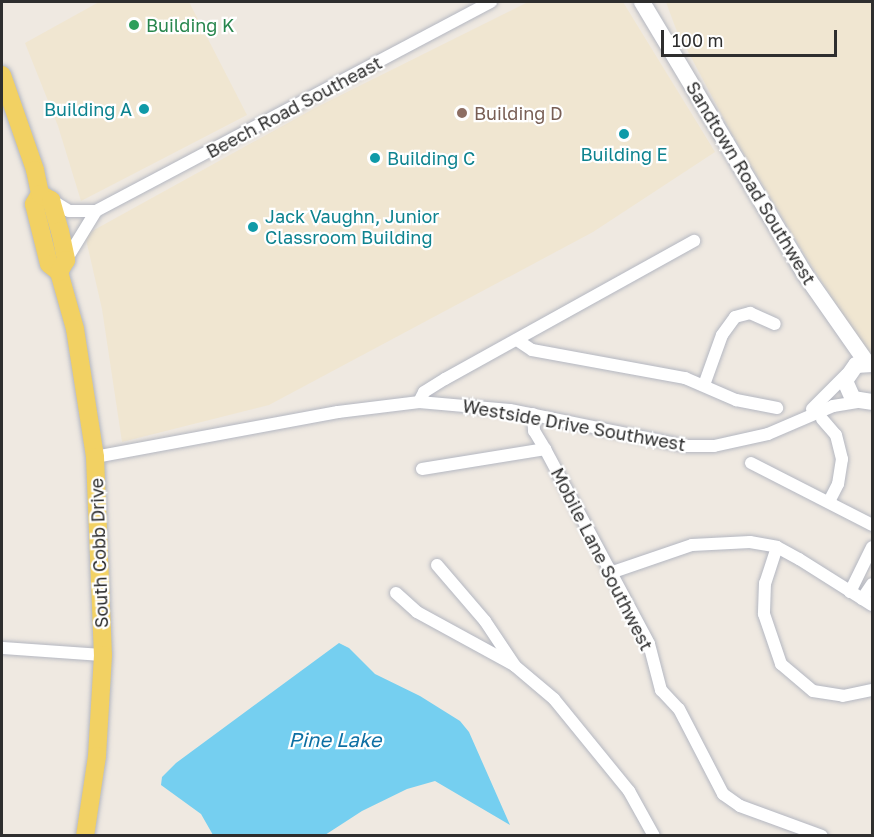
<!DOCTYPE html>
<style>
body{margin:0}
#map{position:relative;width:874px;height:837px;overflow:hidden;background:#efe9e1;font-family:"Golos Text",sans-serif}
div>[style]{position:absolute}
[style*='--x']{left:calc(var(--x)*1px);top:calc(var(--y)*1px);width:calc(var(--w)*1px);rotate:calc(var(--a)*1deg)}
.education>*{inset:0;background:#f0e6d1}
.water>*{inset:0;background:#75cff0}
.roads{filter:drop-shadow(0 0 2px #b4b7c1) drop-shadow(0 0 2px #b4b7c1)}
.street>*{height:12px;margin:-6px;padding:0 6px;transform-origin:6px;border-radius:6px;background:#fff}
.secondary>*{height:16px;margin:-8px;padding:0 8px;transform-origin:8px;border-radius:8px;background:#fff}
.primary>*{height:18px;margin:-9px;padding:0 9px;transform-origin:9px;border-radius:9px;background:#f2d163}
.dots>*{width:16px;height:16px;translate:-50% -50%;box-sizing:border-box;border:3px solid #fff;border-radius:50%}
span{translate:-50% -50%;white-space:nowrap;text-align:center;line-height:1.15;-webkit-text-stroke:4.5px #fff;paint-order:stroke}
.leisure-label{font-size:18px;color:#27864d}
.left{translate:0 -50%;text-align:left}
.street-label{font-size:18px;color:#2e2e2e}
.culture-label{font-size:18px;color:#0d838f}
.right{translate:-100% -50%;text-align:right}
.education-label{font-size:18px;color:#785e54}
.water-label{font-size:20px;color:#0d6fa3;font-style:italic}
.frame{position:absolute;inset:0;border:3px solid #2e2e2e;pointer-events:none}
.scale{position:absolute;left:661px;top:30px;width:176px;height:27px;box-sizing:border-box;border:3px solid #2e2e2e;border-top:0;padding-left:8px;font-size:18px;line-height:21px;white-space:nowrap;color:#2e2e2e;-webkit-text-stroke:4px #fff;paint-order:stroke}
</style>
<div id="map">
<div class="education">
<i style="clip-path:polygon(99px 2px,189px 2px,247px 115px,81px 201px,58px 126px,25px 43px)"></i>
<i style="clip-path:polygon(528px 2px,623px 2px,715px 152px,593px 232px,269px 405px,122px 442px,102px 309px,85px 235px,315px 108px)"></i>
<i style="clip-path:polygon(666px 2px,872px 2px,872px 355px,868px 354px,808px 260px,732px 134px,676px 29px)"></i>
</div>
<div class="water">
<i style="clip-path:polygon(339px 643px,349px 648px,375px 674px,420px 696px,460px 721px,469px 732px,510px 825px,435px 781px,407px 789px,362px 811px,325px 835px,213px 835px,201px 814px,161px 785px,162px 777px,176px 763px)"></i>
</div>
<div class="roads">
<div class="street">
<i style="--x:51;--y:200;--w:21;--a:31"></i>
<i style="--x:69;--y:211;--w:27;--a:0"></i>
<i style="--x:66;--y:260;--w:57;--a:-58.5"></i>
<i style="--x:96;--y:211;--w:447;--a:-27.9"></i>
<i style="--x:517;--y:340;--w:18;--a:34"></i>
<i style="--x:532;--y:350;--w:156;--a:10.4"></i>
<i style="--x:685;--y:378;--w:56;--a:23.3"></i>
<i style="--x:736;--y:400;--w:42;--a:11"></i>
<i style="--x:704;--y:385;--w:53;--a:-70.2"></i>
<i style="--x:722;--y:335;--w:22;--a:-54"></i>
<i style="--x:735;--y:317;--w:16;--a:-15"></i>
<i style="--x:750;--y:313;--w:27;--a:24"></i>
<i style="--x:419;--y:402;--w:11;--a:-63"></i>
<i style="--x:424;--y:392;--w:25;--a:-32"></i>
<i style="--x:445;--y:379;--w:285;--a:-29"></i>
<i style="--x:812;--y:409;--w:49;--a:-45"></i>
<i style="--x:822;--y:419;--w:21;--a:49"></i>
<i style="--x:836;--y:435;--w:25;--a:76"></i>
<i style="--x:842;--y:459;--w:25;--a:99"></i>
<i style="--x:838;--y:484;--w:18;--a:117"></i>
<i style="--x:545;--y:449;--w:221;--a:61.9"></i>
<i style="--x:649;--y:644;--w:48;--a:75.4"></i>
<i style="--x:661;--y:690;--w:26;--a:47"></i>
<i style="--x:679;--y:709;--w:96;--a:62.6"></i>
<i style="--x:723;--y:794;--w:21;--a:35"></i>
<i style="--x:740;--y:806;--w:87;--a:20.1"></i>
<i style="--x:95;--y:457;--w:247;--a:-10.5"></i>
<i style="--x:338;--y:412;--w:82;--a:-7"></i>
<i style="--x:419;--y:402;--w:91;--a:5"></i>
<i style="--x:510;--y:410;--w:179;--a:11.6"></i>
<i style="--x:685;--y:446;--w:29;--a:0"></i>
<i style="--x:714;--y:446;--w:55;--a:-12.5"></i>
<i style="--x:768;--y:434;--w:71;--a:-23.3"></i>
<i style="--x:833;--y:406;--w:26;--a:-9"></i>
<i style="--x:751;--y:463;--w:136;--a:27.1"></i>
<i style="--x:422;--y:469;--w:125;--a:-9.2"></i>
<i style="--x:545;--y:449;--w:21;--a:-121"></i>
<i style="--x:534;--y:431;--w:17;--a:-93"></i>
<i style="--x:777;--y:547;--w:38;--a:108"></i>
<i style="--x:765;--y:583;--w:31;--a:92"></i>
<i style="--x:764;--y:614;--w:53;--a:71.2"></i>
<i style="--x:781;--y:664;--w:42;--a:40.2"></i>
<i style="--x:813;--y:691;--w:30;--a:9"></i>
<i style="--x:843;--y:696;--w:30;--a:-12"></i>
<i style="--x:437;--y:565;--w:74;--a:49.4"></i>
<i style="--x:485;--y:621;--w:54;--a:56.3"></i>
<i style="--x:515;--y:666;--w:51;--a:40.2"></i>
<i style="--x:554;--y:699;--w:119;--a:50.8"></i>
<i style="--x:629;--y:791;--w:51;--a:60.9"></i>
<i style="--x:613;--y:572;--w:83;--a:-18.9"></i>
<i style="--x:692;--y:545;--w:58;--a:-3"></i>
<i style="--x:750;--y:542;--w:27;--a:10"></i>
<i style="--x:777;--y:547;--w:25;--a:29"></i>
<i style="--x:799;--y:559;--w:86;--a:32.2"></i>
<i style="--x:850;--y:592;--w:50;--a:-63.9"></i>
<i style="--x:396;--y:593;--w:28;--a:42"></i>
<i style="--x:417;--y:612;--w:111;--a:28.7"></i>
<i style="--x:862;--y:599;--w:18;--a:-56"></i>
<i style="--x:2;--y:648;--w:101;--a:4"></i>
</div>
<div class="secondary">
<i style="--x:642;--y:2;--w:316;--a:59.1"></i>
<i style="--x:804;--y:273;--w:110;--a:55"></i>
<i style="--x:872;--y:364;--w:16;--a:176"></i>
<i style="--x:856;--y:365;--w:19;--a:125"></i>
<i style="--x:845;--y:381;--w:20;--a:66"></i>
<i style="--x:853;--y:399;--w:19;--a:9"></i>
</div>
<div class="primary">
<i style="--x:2;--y:75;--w:101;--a:70.8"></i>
<i style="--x:35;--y:170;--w:25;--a:78"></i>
<i style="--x:40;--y:194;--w:12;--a:121"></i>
<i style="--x:34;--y:204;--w:62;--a:76"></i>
<i style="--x:49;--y:264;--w:13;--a:39"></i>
<i style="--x:59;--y:272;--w:59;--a:74.3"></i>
<i style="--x:75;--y:329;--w:130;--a:81.1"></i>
<i style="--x:95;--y:457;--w:198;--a:87.7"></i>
<i style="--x:103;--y:655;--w:101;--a:93.4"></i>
<i style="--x:97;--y:756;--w:81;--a:98.5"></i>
<i style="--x:40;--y:194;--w:13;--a:29"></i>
<i style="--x:51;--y:200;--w:32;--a:74"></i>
<i style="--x:60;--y:231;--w:30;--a:78"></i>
<i style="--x:66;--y:260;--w:14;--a:120"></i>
</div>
</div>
<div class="dots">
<i style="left:134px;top:25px;background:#2e9e5b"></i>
<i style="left:144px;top:109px;background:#0f9aa8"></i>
<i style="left:462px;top:113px;background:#8d6e63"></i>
<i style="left:624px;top:134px;background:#0f9aa8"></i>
<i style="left:375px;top:158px;background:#0f9aa8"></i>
<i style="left:253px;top:227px;background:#0f9aa8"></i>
</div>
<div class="leisure-label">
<span class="left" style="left:146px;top:25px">Building K</span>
</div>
<div class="street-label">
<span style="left:294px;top:107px;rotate:-28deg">Beech Road Southeast</span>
<span style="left:751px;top:183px;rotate:59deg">Sandtown Road Southwest</span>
<span style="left:574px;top:425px;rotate:10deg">Westside Drive Southwest</span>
<span style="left:99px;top:553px;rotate:-92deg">South Cobb Drive</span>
<span style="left:602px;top:559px;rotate:63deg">Mobile Lane Southwest</span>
</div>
<div class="culture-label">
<span class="right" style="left:132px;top:109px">Building A</span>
<span style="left:624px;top:154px">Building E</span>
<span class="left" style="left:387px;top:158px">Building C</span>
<span class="left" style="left:265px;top:227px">Jack Vaughn, Junior<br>Classroom Building</span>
</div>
<div class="education-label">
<span class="left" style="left:474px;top:113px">Building D</span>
</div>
<div class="water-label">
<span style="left:335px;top:739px">Pine Lake</span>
</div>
<div class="frame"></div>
<div class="scale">100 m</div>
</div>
